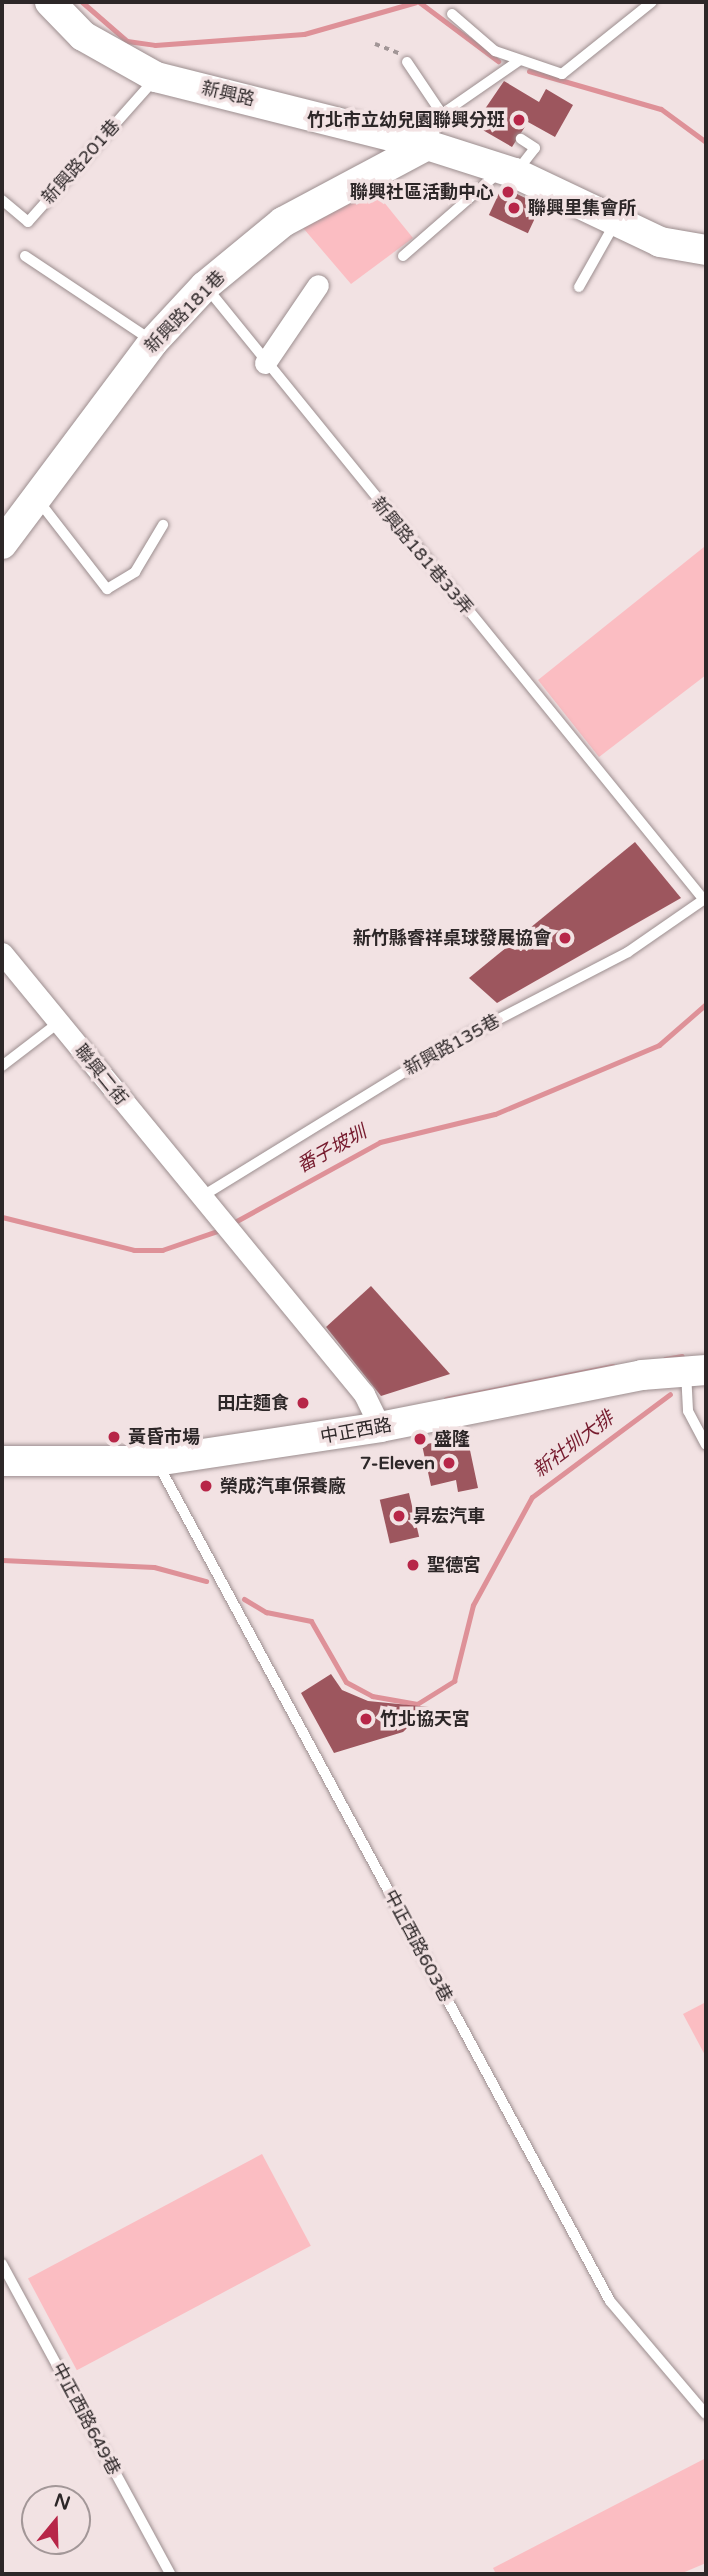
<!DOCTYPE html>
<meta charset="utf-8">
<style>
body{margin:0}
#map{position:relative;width:708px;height:2576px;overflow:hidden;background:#f2e2e3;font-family:"Varela Round","Noto Sans TC",sans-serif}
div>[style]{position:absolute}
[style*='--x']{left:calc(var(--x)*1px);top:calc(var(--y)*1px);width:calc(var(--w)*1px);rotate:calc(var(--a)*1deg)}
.green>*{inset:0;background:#fbbdc2;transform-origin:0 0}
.stream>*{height:5px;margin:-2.5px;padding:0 2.5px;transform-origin:2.5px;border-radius:2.5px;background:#de9198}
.building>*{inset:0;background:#9d565e;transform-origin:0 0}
.path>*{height:3.5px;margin-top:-1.75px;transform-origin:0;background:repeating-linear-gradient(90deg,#a29697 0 5px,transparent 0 10px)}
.roads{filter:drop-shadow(0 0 2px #9c8e8f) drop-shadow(0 0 2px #9c8e8f)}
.lane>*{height:10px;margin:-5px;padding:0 5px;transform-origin:5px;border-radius:5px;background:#fff}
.street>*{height:21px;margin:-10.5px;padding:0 10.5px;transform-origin:10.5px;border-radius:10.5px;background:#fff}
.secondary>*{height:30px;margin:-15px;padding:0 15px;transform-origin:15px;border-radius:15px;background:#fff}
.dots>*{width:19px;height:19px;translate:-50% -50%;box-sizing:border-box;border:4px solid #f2e2e3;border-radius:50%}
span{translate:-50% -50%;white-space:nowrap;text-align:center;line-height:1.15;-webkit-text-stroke:7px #f2e2e3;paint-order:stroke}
.street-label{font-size:18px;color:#2d2728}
.poi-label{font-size:18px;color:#2d2728;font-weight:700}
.right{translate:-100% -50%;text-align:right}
.left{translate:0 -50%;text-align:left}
.water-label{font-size:19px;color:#761b2e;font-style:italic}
.frame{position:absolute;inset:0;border:4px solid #2d2728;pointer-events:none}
.north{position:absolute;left:21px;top:2485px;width:70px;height:70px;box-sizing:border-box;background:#f2e2e3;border:2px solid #a39798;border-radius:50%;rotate:19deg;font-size:19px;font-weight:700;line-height:28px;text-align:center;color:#2d2728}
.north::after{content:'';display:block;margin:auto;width:24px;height:32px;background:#b72648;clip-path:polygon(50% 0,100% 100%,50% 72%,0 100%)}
</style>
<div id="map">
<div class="green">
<i style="clip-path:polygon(370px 185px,413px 238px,351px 284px,298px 222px)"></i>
<i style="clip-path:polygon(704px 547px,706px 675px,599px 757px,538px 680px)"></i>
<i style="clip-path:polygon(706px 2002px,706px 2057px,683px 2014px)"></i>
<i style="left:262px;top:2154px;width:104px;height:265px;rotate:62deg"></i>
<i style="clip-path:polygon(706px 2458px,706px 2563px,680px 2574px,496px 2574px,493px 2568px)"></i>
</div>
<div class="stream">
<i style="--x:82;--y:2;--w:60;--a:40.9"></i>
<i style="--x:127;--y:41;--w:28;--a:8"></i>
<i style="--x:155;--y:45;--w:149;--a:-4.2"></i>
<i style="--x:304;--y:34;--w:116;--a:-15.9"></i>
<i style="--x:419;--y:2;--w:99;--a:36.8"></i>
<i style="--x:529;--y:71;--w:137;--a:16.1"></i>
<i style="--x:661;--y:109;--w:56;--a:36.3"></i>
<i style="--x:2;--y:1217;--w:136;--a:14"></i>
<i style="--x:134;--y:1250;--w:28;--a:0"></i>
<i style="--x:162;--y:1250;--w:65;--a:-19"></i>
<i style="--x:231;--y:1224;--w:170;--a:-28.8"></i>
<i style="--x:380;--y:1142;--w:118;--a:-13.7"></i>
<i style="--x:495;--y:1114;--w:178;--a:-22.8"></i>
<i style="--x:659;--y:1045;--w:62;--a:-41.1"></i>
<i style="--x:665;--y:1359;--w:17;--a:-10"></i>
<i style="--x:446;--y:1399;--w:170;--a:-11.2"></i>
<i style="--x:2;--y:1560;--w:152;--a:2.6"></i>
<i style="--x:154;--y:1567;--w:54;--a:15.1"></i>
<i style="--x:244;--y:1599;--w:26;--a:31"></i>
<i style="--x:266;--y:1612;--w:46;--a:11.3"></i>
<i style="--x:311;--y:1621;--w:70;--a:60.2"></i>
<i style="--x:346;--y:1682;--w:30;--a:28"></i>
<i style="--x:372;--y:1696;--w:46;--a:10.1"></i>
<i style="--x:417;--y:1704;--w:44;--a:-31.9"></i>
<i style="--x:454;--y:1681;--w:78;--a:-76"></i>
<i style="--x:473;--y:1605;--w:123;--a:-61.4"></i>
<i style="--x:532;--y:1497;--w:172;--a:-36.7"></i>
</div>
<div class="building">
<i style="clip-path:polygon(504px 81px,539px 102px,546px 89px,573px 105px,555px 137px,528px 122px,512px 147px,474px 125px)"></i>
<i style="left:502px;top:187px;width:43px;height:31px;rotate:25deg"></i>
<i style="clip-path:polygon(635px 842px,681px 898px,497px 1003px,469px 978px)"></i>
<i style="clip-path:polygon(371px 1286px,450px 1374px,381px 1396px,326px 1327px)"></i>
<i style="clip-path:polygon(467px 1436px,478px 1488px,458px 1492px,456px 1480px,431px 1486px,422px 1445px)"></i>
<i style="left:409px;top:1493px;width:45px;height:30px;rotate:77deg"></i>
<i style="clip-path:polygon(331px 1674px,342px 1690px,368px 1701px,429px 1707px,403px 1732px,334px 1753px,301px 1693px)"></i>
</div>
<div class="path">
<i style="--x:375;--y:44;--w:26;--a:21"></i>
</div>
<div class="roads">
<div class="lane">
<i style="--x:452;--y:14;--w:57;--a:40.7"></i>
<i style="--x:495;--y:51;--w:71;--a:18.9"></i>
<i style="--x:562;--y:74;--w:115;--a:-38.7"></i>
<i style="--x:407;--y:62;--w:63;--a:56.1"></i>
<i style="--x:442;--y:114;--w:32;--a:114"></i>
<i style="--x:442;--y:114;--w:95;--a:-34.7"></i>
<i style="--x:517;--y:171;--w:29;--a:-52"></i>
<i style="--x:535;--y:148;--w:17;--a:-147"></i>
<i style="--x:2;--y:200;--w:34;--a:40"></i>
<i style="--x:28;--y:222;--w:191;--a:-48.4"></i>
<i style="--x:25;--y:256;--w:151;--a:33.7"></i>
<i style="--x:403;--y:256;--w:126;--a:-41.1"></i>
<i style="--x:579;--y:287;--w:73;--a:-60.6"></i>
<i style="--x:207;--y:288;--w:788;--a:50.92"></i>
<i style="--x:38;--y:500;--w:113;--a:52.2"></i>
<i style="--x:107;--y:589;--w:33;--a:-31"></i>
<i style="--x:135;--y:572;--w:55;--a:-59.2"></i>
<i style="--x:2;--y:1066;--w:71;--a:-37.5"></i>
<i style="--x:201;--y:1197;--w:284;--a:-31.6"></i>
<i style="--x:443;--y:1048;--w:208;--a:-27.4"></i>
<i style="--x:628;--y:952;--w:95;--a:-34.7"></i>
<i style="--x:686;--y:1372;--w:39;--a:87"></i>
<i style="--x:688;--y:1411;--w:38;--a:62"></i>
<i style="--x:158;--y:1464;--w:951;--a:61.63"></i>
<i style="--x:610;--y:2301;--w:148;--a:49.7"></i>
<i style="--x:2;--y:2264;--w:353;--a:61.5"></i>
</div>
<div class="street">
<i style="--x:265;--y:363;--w:94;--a:-55.8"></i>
<i style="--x:2;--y:953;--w:571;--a:50.62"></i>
<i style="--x:364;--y:1394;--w:37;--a:64"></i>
</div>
<div class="secondary">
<i style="--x:50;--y:2;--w:47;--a:45.9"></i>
<i style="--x:83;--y:36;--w:84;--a:29.3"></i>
<i style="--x:156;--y:77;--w:279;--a:14.1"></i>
<i style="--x:427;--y:145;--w:92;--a:17.7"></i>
<i style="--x:515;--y:173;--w:161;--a:25.4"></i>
<i style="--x:660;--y:242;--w:47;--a:9.9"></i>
<i style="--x:2;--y:544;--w:252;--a:-53.2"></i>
<i style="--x:153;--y:342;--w:76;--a:-47.1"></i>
<i style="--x:205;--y:286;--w:101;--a:-39.4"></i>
<i style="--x:283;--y:222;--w:163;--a:-28.1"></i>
<i style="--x:2;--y:1461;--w:154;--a:0"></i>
<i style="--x:156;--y:1461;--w:227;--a:-8.6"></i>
<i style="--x:380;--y:1427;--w:267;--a:-11.2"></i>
<i style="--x:642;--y:1375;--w:64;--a:-4.5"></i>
</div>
</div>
<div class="dots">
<i style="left:519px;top:120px;background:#b72648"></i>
<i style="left:508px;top:192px;background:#b72648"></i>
<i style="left:514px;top:208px;background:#b72648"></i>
<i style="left:565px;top:938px;background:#b72648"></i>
<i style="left:303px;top:1403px;background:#b72648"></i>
<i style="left:114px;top:1437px;background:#b72648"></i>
<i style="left:420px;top:1439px;background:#b72648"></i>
<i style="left:449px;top:1463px;background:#b72648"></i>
<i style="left:206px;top:1486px;background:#b72648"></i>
<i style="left:399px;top:1516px;background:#b72648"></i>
<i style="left:413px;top:1565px;background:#b72648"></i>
<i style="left:366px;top:1719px;background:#b72648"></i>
</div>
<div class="street-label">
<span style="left:228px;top:94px;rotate:13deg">新興路</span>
<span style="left:81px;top:162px;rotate:-48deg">新興路201巷</span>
<span style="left:185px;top:312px;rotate:-46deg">新興路181巷</span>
<span style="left:422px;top:556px;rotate:50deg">新興路181巷33弄</span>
<span style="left:452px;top:1045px;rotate:-29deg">新興路135巷</span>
<span style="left:101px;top:1075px;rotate:51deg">聯興二街</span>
<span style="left:356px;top:1431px;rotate:-10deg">中正西路</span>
<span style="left:418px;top:1946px;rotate:62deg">中正西路603巷</span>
<span style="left:86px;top:2419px;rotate:62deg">中正西路649巷</span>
</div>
<div class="poi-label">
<span class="right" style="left:505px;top:120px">竹北市立幼兒園聯興分班</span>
<span class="right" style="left:494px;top:192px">聯興社區活動中心</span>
<span class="left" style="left:528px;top:208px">聯興里集會所</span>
<span class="right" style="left:551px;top:938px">新竹縣睿祥桌球發展協會</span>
<span class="right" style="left:289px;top:1403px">田庄麵食</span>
<span class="left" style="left:128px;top:1437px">黃昏市場</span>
<span class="left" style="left:434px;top:1439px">盛隆</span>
<span class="right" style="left:435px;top:1463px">7-Eleven</span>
<span class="left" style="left:220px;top:1486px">榮成汽車保養廠</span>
<span class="left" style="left:413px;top:1516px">昇宏汽車</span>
<span class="left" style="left:427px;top:1565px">聖德宮</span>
<span class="left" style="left:380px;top:1719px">竹北協天宮</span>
</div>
<div class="water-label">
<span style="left:332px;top:1150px;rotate:-29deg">番子坡圳</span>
<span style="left:574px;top:1445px;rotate:-37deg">新社圳大排</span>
</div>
<div class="frame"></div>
<div class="north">N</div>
</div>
